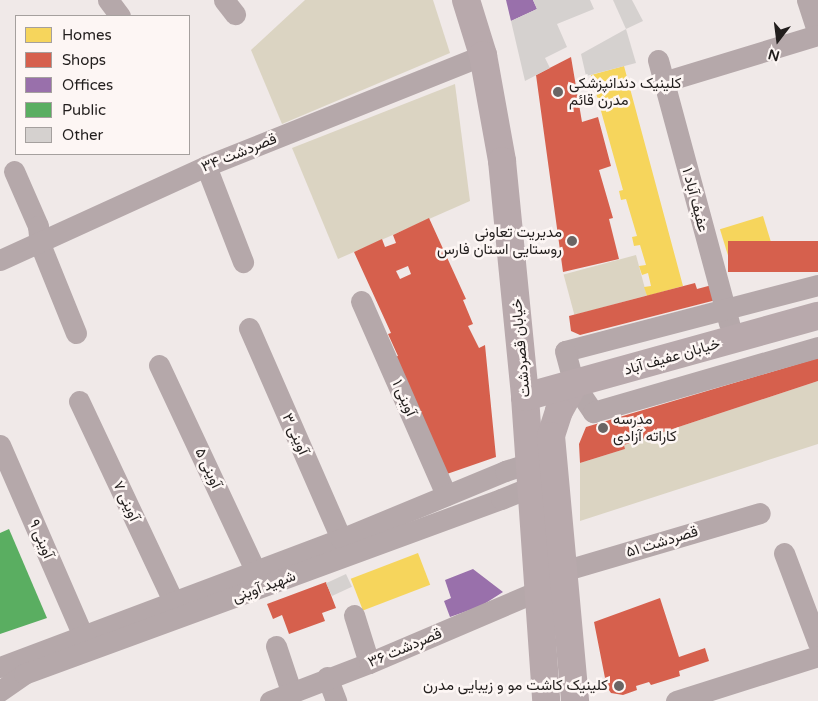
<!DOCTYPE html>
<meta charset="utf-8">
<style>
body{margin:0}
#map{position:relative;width:818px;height:701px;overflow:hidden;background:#f0e9e8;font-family:"Varela Round",Vazirmatn,sans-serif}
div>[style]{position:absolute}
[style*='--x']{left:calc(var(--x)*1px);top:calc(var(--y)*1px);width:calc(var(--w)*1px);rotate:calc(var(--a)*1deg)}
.green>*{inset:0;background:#dbd4c2;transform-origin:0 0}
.homes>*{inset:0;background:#f6d55c;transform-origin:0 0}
.shops>*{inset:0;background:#d6604d;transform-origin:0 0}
.offices>*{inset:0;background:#9970ab}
.public>*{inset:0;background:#5aae61}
.building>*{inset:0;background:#d5d1cf;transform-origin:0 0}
.minor>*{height:21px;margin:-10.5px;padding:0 10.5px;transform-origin:10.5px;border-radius:10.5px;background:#b5a8aa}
.major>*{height:28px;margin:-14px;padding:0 14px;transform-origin:14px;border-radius:14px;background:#b8a9ac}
.dots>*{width:14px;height:14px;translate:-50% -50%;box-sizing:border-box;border:2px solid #fdf6f4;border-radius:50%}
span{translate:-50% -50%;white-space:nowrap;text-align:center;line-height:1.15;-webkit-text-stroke:5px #fdf6f4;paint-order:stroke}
.poi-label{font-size:15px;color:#221e1d}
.left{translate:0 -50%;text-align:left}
.right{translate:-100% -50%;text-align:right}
.street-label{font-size:15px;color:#221e1d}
.legend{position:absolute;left:15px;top:15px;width:175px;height:140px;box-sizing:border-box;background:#fdf6f4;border:1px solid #a5a09e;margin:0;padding:6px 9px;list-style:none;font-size:15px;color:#221e1d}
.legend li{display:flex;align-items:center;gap:10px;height:25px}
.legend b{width:25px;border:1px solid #a5a09e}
.north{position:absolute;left:753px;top:15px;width:50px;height:50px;-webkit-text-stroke:4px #fdf6f4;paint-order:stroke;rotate:195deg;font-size:14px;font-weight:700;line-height:20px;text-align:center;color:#221e1d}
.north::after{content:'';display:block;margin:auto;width:18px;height:22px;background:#221e1d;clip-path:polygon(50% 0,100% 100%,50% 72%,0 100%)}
</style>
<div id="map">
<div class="green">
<i style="clip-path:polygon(305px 0,433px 0,450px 53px,282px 124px,251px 50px)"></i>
<i style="clip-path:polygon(455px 84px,470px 201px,338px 259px,292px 148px)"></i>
<i style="left:636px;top:255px;width:42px;height:75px;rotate:75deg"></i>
<i style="clip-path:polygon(818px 381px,818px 444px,580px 521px,580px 463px,625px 449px,624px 445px)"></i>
</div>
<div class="homes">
<i style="clip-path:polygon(624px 66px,683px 286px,647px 296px,644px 287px,651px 286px,648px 273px,642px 275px,639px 266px,646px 265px,640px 245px,634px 246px,632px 237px,637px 236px,626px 199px,621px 200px,619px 191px,623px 190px,591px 75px)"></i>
<i style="left:763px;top:216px;width:39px;height:45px;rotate:73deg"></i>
<i style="left:418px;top:553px;width:34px;height:72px;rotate:69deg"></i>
</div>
<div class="shops">
<i style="clip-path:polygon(571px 57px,582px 122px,598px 117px,611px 166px,599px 170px,613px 218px,609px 219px,619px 259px,563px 272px,536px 75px)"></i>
<i style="clip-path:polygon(evenodd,429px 218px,466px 299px,463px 300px,473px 324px,468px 326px,479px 348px,485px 345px,496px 457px,444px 475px,395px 357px,398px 356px,388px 334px,391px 333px,354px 252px,382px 239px,385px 247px,396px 243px,393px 235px,429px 218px,408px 266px,411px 274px,400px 279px,396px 271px,408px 266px)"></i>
<i style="left:818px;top:241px;width:31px;height:90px;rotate:90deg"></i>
<i style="clip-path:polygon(695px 283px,697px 289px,712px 285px,716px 300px,580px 335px,571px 331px,569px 316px)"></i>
<i style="clip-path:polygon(818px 358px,818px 381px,624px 445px,625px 449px,580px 463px,579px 444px,586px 427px)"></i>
<i style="clip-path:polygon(326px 582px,336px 608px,322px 613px,325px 621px,289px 634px,282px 615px,273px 619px,267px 604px)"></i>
<i style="clip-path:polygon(660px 598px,679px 657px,705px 648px,709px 661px,679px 671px,680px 676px,651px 685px,649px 682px,636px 686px,637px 690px,623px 695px,611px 693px,602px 680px,605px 678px,594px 622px)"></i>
</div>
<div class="offices">
<i style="clip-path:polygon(506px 0,533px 0,537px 9px,511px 21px)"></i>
<i style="clip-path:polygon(473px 569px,503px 592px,481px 606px,450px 617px,444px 601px,451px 598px,445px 580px)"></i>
</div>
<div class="public">
<i style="clip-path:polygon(9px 529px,47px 618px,0 634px,0 533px)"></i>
</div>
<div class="building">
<i style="clip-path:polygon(533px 0,590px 0,594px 9px,557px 24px,567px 47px,545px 58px,550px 68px,525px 81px,511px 21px,537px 9px)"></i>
<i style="clip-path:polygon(613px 0,632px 0,643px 21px,626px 29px)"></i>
<i style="clip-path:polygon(626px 29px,636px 63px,586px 76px,581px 54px)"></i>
<i style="left:346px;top:574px;width:14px;height:22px;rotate:65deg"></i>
</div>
<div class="minor">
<i style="--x:108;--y:0;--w:20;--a:53"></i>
<i style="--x:224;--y:0;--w:18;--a:52"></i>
<i style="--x:807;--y:0;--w:35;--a:72"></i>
<i style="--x:658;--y:60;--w:273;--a:74.9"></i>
<i style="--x:663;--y:82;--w:162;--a:-16.9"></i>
<i style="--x:206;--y:166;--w:103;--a:68.9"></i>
<i style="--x:14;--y:171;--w:60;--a:66.4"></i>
<i style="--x:38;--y:226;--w:18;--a:84"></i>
<i style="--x:40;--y:244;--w:96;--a:68"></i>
<i style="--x:0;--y:260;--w:226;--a:-24.5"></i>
<i style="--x:206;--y:166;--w:298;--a:-21.8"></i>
<i style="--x:818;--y:285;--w:261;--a:165.4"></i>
<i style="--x:565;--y:351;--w:34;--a:75"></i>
<i style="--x:574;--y:384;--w:34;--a:56"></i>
<i style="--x:593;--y:412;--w:234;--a:-16.1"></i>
<i style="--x:361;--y:301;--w:212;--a:66.3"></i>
<i style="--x:249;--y:328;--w:230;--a:66.4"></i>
<i style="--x:159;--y:365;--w:229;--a:64.9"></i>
<i style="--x:79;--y:401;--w:221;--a:64.8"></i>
<i style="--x:0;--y:445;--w:206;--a:66.5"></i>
<i style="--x:784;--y:553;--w:96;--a:69.3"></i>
<i style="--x:563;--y:571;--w:205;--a:-16.4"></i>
<i style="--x:354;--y:615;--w:50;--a:72.6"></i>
<i style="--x:276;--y:646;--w:47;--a:71.6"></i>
<i style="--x:0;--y:667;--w:364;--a:-20.6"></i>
<i style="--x:341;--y:539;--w:178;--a:-22.5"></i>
<i style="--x:505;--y:471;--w:26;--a:-18"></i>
<i style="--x:530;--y:463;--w:15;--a:16"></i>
<i style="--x:327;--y:677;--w:26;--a:69"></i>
<i style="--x:0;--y:691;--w:29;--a:-35"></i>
<i style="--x:24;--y:674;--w:508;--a:-20.15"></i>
<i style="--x:501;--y:499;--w:32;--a:-22"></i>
<i style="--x:531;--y:487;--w:15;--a:-37"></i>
<i style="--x:270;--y:701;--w:106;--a:-21"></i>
<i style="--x:369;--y:663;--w:184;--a:-23.1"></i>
<i style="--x:676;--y:701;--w:149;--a:-17.6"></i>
</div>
<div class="major">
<i style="--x:466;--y:0;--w:58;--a:72.8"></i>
<i style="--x:483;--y:55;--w:108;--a:79.8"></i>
<i style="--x:502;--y:161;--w:237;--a:84.4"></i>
<i style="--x:525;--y:397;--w:305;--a:86"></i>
<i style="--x:574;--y:384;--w:31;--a:119"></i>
<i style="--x:559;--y:411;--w:26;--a:108"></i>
<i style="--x:551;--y:436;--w:266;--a:84.8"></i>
<i style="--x:525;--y:397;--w:304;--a:-15.5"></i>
</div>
<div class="dots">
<i style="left:558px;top:92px;background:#6a6564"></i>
<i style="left:572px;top:241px;background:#6a6564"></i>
<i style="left:603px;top:428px;background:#6a6564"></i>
<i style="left:619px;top:686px;background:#6a6564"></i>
</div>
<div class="poi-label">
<span class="left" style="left:569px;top:92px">کلینیک دندانپزشکی<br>مدرن قائم</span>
<span class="right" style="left:562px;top:241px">مدیریت تعاونی<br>روستایی استان فارس</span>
<span class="left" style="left:613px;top:428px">مدرسه<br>کاراته آزادی</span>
<span class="right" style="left:608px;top:686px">کلینیک کاشت مو و زیبایی مدرن</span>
</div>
<div class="street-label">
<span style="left:239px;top:153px;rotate:-22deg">قصردشت ۳۴</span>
<span style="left:695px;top:200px;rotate:75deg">عفیف آباد ۱</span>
<span style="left:521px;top:348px;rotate:-95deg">خیابان قصردشت</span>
<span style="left:672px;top:357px;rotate:-16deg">خیابان عفیف آباد</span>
<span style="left:404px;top:398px;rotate:66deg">۱ آوینی</span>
<span style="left:295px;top:434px;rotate:66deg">۳ آوینی</span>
<span style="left:208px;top:468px;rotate:65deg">۵ آوینی</span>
<span style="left:126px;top:501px;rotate:65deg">۷ آوینی</span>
<span style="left:41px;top:539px;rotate:67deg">۹ آوینی</span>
<span style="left:662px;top:542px;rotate:-17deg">۵۱ قصردشت</span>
<span style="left:264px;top:587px;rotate:-20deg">شهید آوینی</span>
<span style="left:405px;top:648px;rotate:-23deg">۳۶ قصردشت</span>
</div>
<ul class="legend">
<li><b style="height:14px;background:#f6d55c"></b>Homes</li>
<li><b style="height:14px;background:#d6604d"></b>Shops</li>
<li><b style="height:14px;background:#9970ab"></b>Offices</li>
<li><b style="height:14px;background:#5aae61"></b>Public</li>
<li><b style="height:14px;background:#d5d1cf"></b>Other</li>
</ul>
<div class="north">N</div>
</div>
